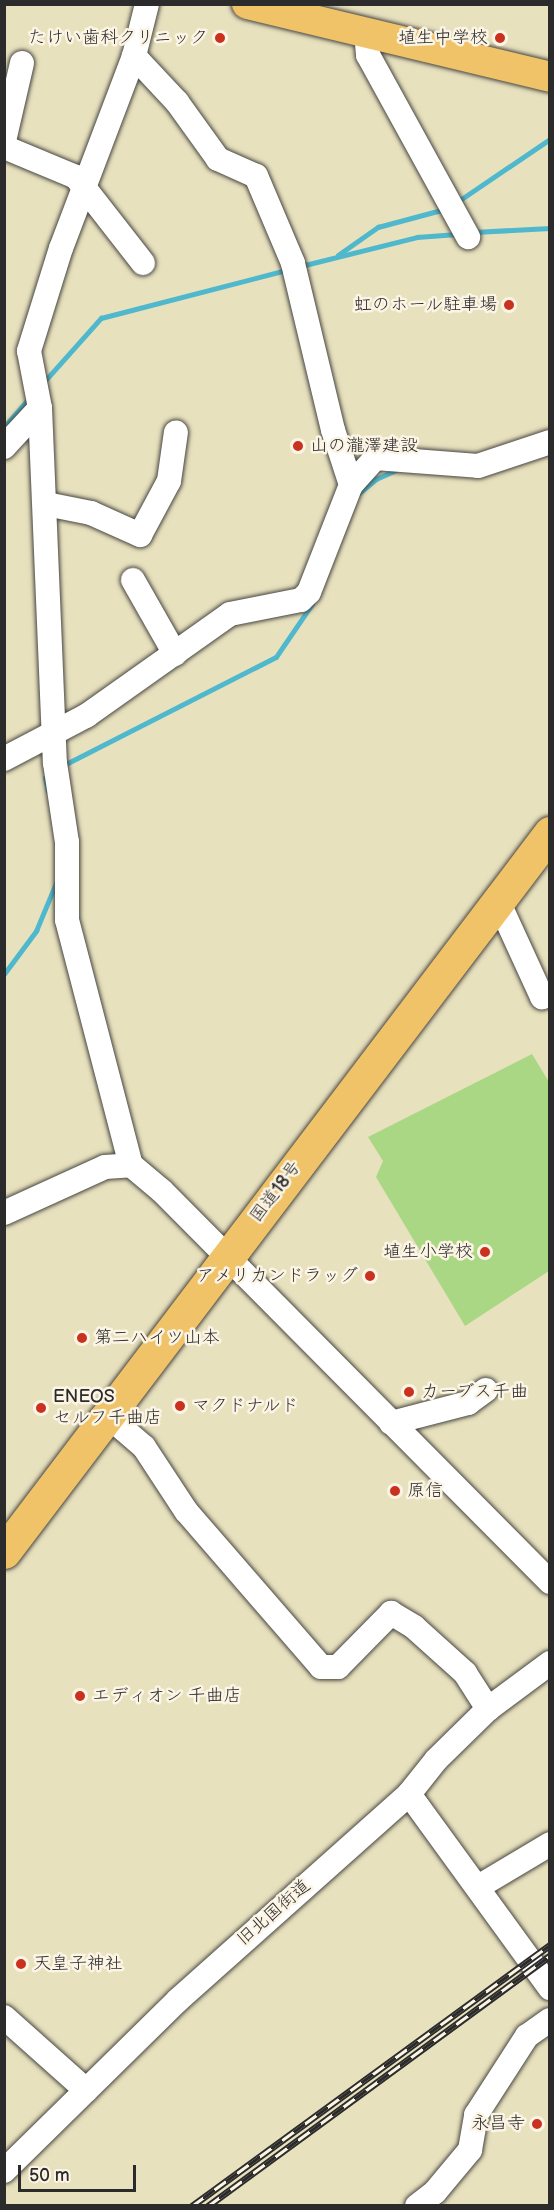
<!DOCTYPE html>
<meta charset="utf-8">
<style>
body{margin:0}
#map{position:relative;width:554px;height:2210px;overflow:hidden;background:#e8e1be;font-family:"Balsamiq Sans","Klee One",sans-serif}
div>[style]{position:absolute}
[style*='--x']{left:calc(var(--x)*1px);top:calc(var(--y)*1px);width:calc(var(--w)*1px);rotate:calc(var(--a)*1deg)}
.green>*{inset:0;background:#a9d784}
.stream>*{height:4.5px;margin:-2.25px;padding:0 2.25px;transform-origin:2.25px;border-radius:2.25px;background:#4fb8cd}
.roads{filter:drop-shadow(0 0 2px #474641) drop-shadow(0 0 2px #474641)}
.minor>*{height:24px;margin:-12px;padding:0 12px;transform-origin:12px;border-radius:12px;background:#fff}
.major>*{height:30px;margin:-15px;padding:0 15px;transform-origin:15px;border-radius:15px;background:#f1c369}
.highway>*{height:33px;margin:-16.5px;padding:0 16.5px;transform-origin:16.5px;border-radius:16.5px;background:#f1c369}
.rail>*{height:7px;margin-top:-3.5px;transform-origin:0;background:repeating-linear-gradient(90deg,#fcf5e5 0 14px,#2b2b2b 0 28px);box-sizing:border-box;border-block:2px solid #2b2b2b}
.dots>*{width:16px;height:16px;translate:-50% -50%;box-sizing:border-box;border:3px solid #fcf5e5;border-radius:50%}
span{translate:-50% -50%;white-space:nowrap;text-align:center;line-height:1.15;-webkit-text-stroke:5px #fcf5e5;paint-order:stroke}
.poi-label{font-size:18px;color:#2b2b2b}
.right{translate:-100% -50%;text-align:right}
.left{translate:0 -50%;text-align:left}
.street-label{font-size:18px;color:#2b2b2b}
.frame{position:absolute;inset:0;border:6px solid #2b2b2b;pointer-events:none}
.scale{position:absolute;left:18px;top:2165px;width:118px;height:27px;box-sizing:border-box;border:3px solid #2b2b2b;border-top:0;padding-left:8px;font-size:18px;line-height:21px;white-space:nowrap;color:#2b2b2b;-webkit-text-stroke:4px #fcf5e5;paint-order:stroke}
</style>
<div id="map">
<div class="green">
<i style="clip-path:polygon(532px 1054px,549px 1082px,549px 1271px,465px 1326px,376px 1177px,383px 1161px,368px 1137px)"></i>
</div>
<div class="stream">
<i style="--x:457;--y:202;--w:112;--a:-34.1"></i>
<i style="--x:474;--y:232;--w:76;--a:-3"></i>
<i style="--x:338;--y:255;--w:49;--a:-35"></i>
<i style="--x:378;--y:227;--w:69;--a:-15"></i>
<i style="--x:301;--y:266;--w:120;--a:-14"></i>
<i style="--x:417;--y:237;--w:40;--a:-4.3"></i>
<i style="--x:43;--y:383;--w:87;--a:-48.3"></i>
<i style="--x:101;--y:318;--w:192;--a:-14.5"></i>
<i style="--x:4;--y:427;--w:38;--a:-49"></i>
<i style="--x:357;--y:495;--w:25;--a:-40"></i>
<i style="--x:376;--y:479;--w:24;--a:-24"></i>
<i style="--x:62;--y:766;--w:240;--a:-27"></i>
<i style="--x:276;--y:657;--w:64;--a:-55.8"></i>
<i style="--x:48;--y:792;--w:14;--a:-102"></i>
<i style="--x:45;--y:778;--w:4;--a:-34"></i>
<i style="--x:4;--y:974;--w:54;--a:-53.3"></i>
<i style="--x:36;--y:931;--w:52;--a:-67.4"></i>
</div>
<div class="roads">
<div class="minor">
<i style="--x:147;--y:4;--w:54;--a:104"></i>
<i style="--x:134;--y:56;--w:205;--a:110.8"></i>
<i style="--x:61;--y:248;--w:108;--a:107.3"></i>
<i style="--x:29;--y:351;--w:58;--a:79.1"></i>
<i style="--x:40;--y:408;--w:355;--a:87.6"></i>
<i style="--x:55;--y:763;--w:80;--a:81.4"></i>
<i style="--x:67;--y:842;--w:78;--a:90"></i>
<i style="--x:67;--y:920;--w:253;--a:75.4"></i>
<i style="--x:131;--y:1165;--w:40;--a:40"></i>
<i style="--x:162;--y:1191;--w:551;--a:45.22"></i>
<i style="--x:366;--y:32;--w:23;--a:85"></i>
<i style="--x:368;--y:55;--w:208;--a:61.2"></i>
<i style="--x:4;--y:141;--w:80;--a:-77"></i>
<i style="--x:4;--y:147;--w:78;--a:22.6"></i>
<i style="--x:76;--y:177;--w:109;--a:52.1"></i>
<i style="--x:4;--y:447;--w:53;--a:-47.3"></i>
<i style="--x:351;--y:485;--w:36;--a:-48"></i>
<i style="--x:375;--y:458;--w:103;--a:4.4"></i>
<i style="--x:478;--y:466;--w:76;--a:-18.4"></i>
<i style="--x:46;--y:504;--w:46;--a:11.3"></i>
<i style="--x:91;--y:513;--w:54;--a:24.2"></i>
<i style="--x:140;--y:535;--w:61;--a:-61.8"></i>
<i style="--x:169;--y:481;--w:49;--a:-81.9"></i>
<i style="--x:133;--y:580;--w:85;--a:60.4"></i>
<i style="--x:4;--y:759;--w:93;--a:-27.7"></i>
<i style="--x:86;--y:716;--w:176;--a:-35.3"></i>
<i style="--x:230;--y:614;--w:72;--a:-11.2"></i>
<i style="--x:301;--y:600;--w:11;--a:-45"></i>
<i style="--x:309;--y:592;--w:115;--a:-68.6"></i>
<i style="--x:351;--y:485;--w:58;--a:-108.1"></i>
<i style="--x:333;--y:430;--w:172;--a:-103.5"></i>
<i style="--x:293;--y:263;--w:95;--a:-113"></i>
<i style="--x:256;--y:176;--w:42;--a:-155.9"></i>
<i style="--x:218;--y:159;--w:70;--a:-125.7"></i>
<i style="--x:177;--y:102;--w:63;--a:-133.1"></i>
<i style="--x:498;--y:901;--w:106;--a:65.4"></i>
<i style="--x:542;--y:997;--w:9;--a:-21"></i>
<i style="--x:4;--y:1213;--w:111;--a:-24.5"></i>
<i style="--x:105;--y:1167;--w:26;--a:-4"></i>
<i style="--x:109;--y:1417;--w:46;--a:40.6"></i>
<i style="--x:144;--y:1447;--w:77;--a:56.7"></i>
<i style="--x:186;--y:1511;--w:206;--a:49.1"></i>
<i style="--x:321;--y:1667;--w:17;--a:0"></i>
<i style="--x:338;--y:1667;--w:76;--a:-45.5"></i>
<i style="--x:391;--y:1613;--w:27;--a:31"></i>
<i style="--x:414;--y:1627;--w:69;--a:42"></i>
<i style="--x:465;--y:1673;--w:43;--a:57.4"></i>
<i style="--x:391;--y:1423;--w:80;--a:-14.6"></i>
<i style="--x:468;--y:1403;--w:22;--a:-36"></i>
<i style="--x:409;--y:1794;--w:240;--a:54"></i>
<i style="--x:478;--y:1887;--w:84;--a:-30.8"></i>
<i style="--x:4;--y:2017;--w:110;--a:41.7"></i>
<i style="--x:4;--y:2171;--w:244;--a:-44.5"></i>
<i style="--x:178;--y:2000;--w:310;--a:-41.7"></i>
<i style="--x:409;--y:1794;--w:43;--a:-51.5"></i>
<i style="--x:436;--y:1760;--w:73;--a:-44.4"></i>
<i style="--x:488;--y:1709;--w:77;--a:-36.6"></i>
<i style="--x:417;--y:2206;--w:23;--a:-38"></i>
<i style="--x:435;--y:2192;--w:55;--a:-50.2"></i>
<i style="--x:470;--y:2150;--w:36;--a:-80"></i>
<i style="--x:476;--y:2115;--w:94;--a:-57.2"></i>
<i style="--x:527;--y:2036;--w:28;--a:-35"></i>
</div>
<div class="major">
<i style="--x:247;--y:4;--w:312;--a:13.5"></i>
</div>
<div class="highway">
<i style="--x:4;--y:1552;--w:903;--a:-52.79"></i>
</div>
</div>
<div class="rail">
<i style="--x:192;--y:2206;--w:443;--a:-36.1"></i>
<i style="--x:208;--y:2206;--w:424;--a:-36.2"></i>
</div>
<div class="dots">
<i style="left:220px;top:38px;background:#c8321e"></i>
<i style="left:500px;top:38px;background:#c8321e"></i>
<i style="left:509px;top:305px;background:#c8321e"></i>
<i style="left:298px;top:446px;background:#c8321e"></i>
<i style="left:485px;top:1252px;background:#c8321e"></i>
<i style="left:370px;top:1276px;background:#c8321e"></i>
<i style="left:82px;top:1338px;background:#c8321e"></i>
<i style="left:409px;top:1392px;background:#c8321e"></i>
<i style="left:180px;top:1406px;background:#c8321e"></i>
<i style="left:41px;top:1408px;background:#c8321e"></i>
<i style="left:395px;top:1491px;background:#c8321e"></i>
<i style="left:80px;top:1696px;background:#c8321e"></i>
<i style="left:21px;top:1964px;background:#c8321e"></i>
<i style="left:537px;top:2124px;background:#c8321e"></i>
</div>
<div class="poi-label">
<span class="right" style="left:208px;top:38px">たけい歯科クリニック</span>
<span class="right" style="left:488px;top:38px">埴生中学校</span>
<span class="right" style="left:497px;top:305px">虹のホール駐車場</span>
<span class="left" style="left:310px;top:446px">山の瀧澤建設</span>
<span class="right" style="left:473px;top:1252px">埴生小学校</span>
<span class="right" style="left:358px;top:1276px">アメリカンドラッグ</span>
<span class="left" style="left:94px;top:1338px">第二ハイツ山本</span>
<span class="left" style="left:421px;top:1392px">カーブス千曲</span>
<span class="left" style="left:53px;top:1408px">ENEOS<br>セルフ千曲店</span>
<span class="left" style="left:192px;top:1406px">マクドナルド</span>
<span class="left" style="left:407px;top:1491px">原信</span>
<span class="left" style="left:92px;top:1696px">エディオン 千曲店</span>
<span class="left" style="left:33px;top:1964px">天皇子神社</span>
<span class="right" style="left:525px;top:2124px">永昌寺</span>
</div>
<div class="street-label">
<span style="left:276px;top:1192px;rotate:-53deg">国道18号</span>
<span style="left:274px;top:1913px;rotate:-41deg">旧北国街道</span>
</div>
<div class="frame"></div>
<div class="scale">50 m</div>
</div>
